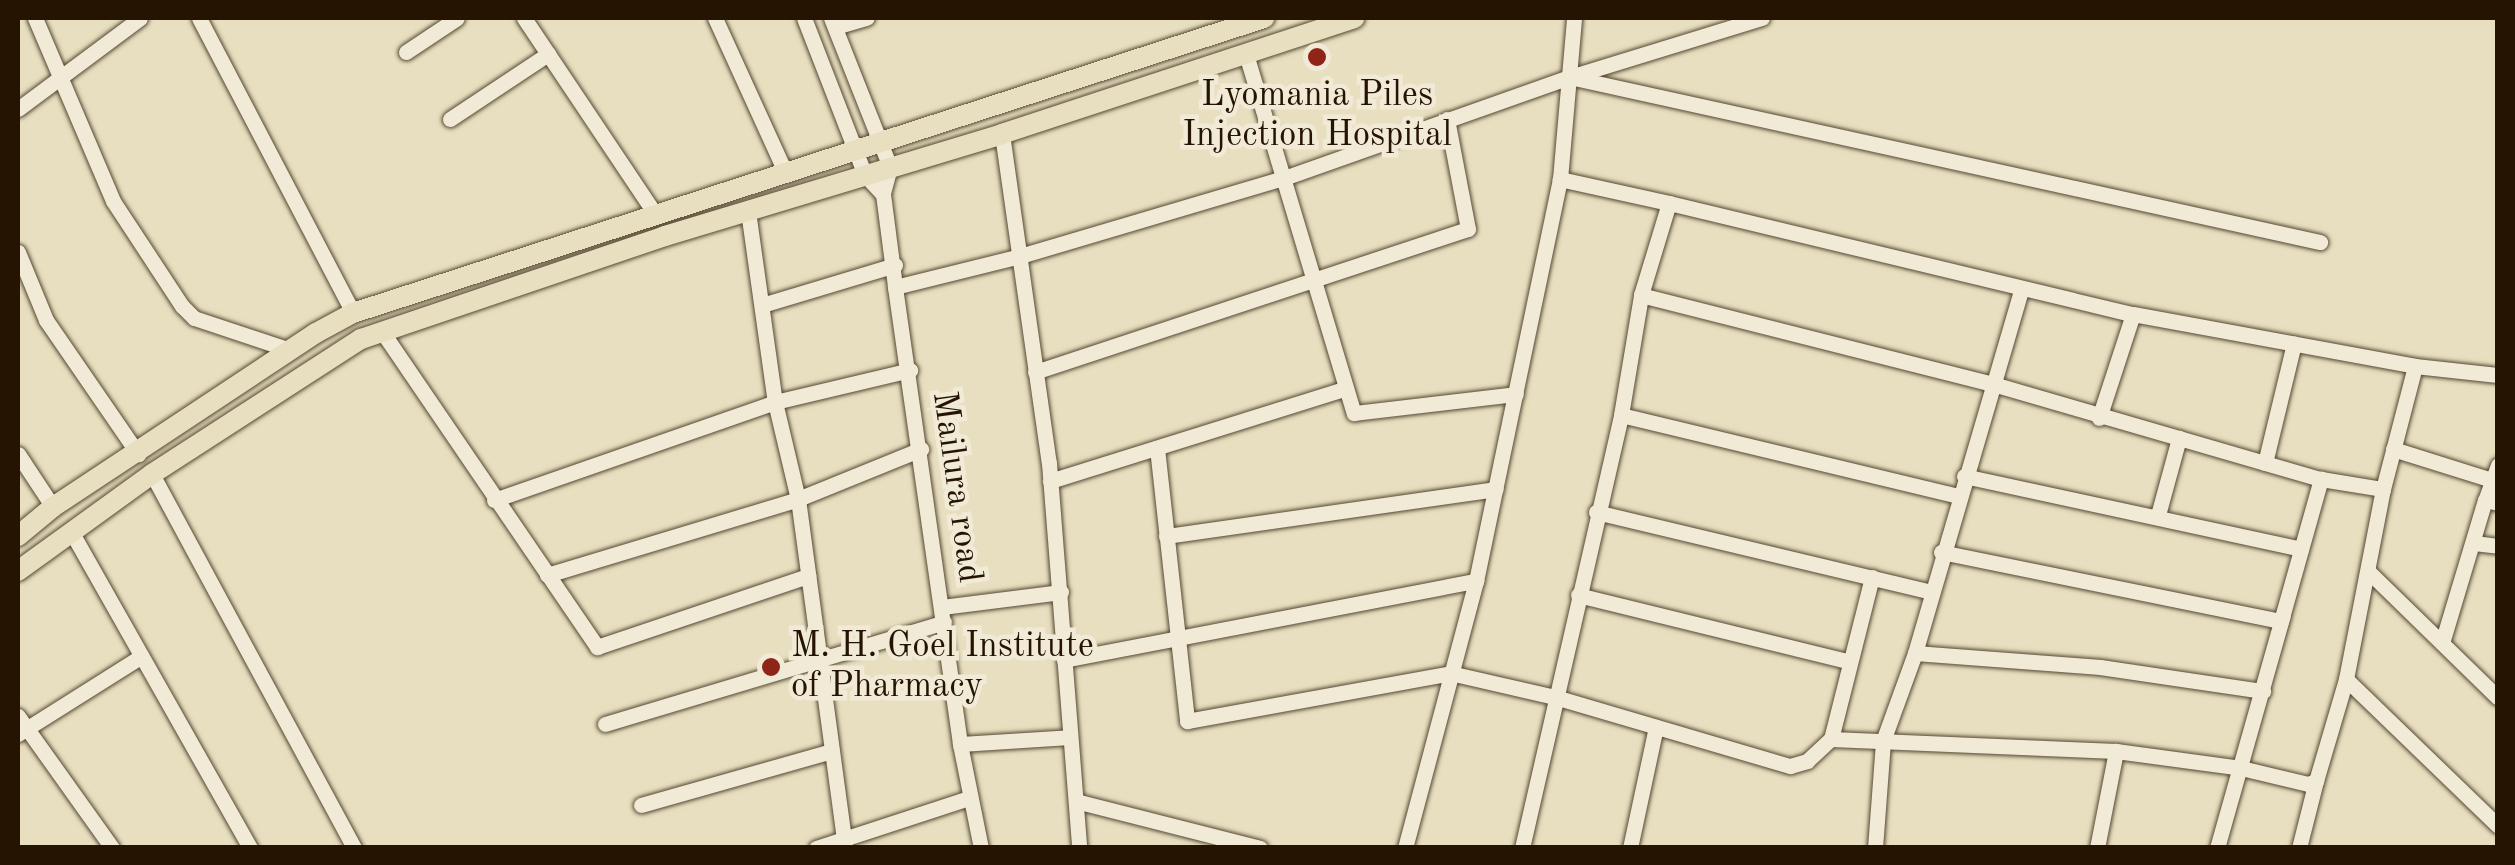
<!DOCTYPE html>
<style>
body{margin:0}
#map{position:relative;width:2515px;height:865px;overflow:hidden;background:#e8dfc0;font-family:"Old Standard TT",serif}
div>[style]{position:absolute}
[style*='--x']{left:calc(var(--x)*1px);top:calc(var(--y)*1px);width:calc(var(--w)*1px);rotate:calc(var(--a)*1deg)}
.roads{filter:drop-shadow(0 0 2px #554731) drop-shadow(0 0 2px #554731)}
.minor>*{height:15px;margin:-7.5px;padding:0 7.5px;transform-origin:7.5px;border-radius:7.5px;background:#f0ead6}
.major>*{height:20px;margin:-10px;padding:0 10px;transform-origin:10px;border-radius:10px;background:#e8dfc0}
.dots>*{width:28px;height:28px;translate:-50% -50%;box-sizing:border-box;border:5px solid #f0ead6;border-radius:50%}
span{translate:-50% -50%;white-space:nowrap;text-align:center;line-height:1.15;-webkit-text-stroke:9px #f0ead6;paint-order:stroke}
.poi-label{font-size:35px;color:#241401}
.left{translate:0 -50%;text-align:left}
.street-label{font-size:35px;color:#241401}
.frame{position:absolute;inset:0;border:20px solid #241401;pointer-events:none}
</style>
<div id="map">
<div class="roads">
<div class="minor">
<i style="--x:35;--y:18;--w:199;--a:66.9"></i>
<i style="--x:113;--y:201;--w:126;--a:56.7"></i>
<i style="--x:182;--y:306;--w:17;--a:45"></i>
<i style="--x:194;--y:318;--w:101;--a:18.4"></i>
<i style="--x:199;--y:18;--w:333;--a:62.4"></i>
<i style="--x:524;--y:18;--w:236;--a:56.2"></i>
<i style="--x:715;--y:18;--w:171;--a:65.5"></i>
<i style="--x:804;--y:18;--w:168;--a:68.8"></i>
<i style="--x:865;--y:175;--w:26;--a:47"></i>
<i style="--x:831;--y:18;--w:160;--a:68.4"></i>
<i style="--x:890;--y:167;--w:28;--a:105"></i>
<i style="--x:883;--y:194;--w:94;--a:82.6"></i>
<i style="--x:895;--y:287;--w:462;--a:81.9"></i>
<i style="--x:960;--y:744;--w:106;--a:78.6"></i>
<i style="--x:835;--y:27;--w:33;--a:-16"></i>
<i style="--x:406;--y:52;--w:61;--a:-33.7"></i>
<i style="--x:1246;--y:54;--w:375;--a:73.3"></i>
<i style="--x:1354;--y:413;--w:163;--a:-6.7"></i>
<i style="--x:1574;--y:78;--w:764;--a:12.4"></i>
<i style="--x:18;--y:109;--w:152;--a:-36.7"></i>
<i style="--x:450;--y:119;--w:118;--a:-33.6"></i>
<i style="--x:1002;--y:134;--w:332;--a:81.9"></i>
<i style="--x:1049;--y:463;--w:386;--a:85.5"></i>
<i style="--x:1669;--y:203;--w:477;--a:13.5"></i>
<i style="--x:2133;--y:314;--w:287;--a:10.4"></i>
<i style="--x:2415;--y:366;--w:83;--a:6.2"></i>
<i style="--x:748;--y:211;--w:193;--a:82"></i>
<i style="--x:775;--y:402;--w:100;--a:76.7"></i>
<i style="--x:798;--y:499;--w:352;--a:82.3"></i>
<i style="--x:18;--y:252;--w:74;--a:67.6"></i>
<i style="--x:46;--y:320;--w:163;--a:55.5"></i>
<i style="--x:895;--y:287;--w:129;--a:-13.9"></i>
<i style="--x:1020;--y:256;--w:275;--a:-16.5"></i>
<i style="--x:1284;--y:178;--w:303;--a:-19.5"></i>
<i style="--x:1570;--y:77;--w:201;--a:-17.1"></i>
<i style="--x:1641;--y:295;--w:363;--a:14.2"></i>
<i style="--x:1993;--y:384;--w:341;--a:16.2"></i>
<i style="--x:2321;--y:479;--w:63;--a:9.2"></i>
<i style="--x:762;--y:305;--w:139;--a:-16.7"></i>
<i style="--x:381;--y:330;--w:384;--a:55.7"></i>
<i style="--x:597;--y:647;--w:223;--a:-18.6"></i>
<i style="--x:1035;--y:372;--w:456;--a:-18.3"></i>
<i style="--x:1468;--y:229;--w:112;--a:-100.8"></i>
<i style="--x:1621;--y:415;--w:347;--a:13.5"></i>
<i style="--x:2099;--y:418;--w:109;--a:-71.9"></i>
<i style="--x:1157;--y:448;--w:275;--a:83.7"></i>
<i style="--x:1187;--y:721;--w:267;--a:-10.3"></i>
<i style="--x:1450;--y:673;--w:108;--a:12.9"></i>
<i style="--x:1555;--y:697;--w:245;--a:16.4"></i>
<i style="--x:1790;--y:766;--w:18;--a:-16"></i>
<i style="--x:1807;--y:761;--w:33;--a:-43"></i>
<i style="--x:2393;--y:449;--w:104;--a:17.4"></i>
<i style="--x:18;--y:454;--w:64;--a:56.6"></i>
<i style="--x:2265;--y:463;--w:123;--a:-76.4"></i>
<i style="--x:2498;--y:465;--w:37;--a:110"></i>
<i style="--x:2485;--y:500;--w:13;--a:13"></i>
<i style="--x:152;--y:474;--w:425;--a:61.6"></i>
<i style="--x:1964;--y:476;--w:345;--a:12.2"></i>
<i style="--x:1050;--y:481;--w:310;--a:-17.4"></i>
<i style="--x:494;--y:500;--w:298;--a:-19.2"></i>
<i style="--x:775;--y:402;--w:139;--a:-13.3"></i>
<i style="--x:1596;--y:512;--w:344;--a:13.4"></i>
<i style="--x:2158;--y:515;--w:80;--a:-74.7"></i>
<i style="--x:72;--y:533;--w:362;--a:60.5"></i>
<i style="--x:1166;--y:536;--w:333;--a:-8.1"></i>
<i style="--x:2474;--y:543;--w:24;--a:7"></i>
<i style="--x:1941;--y:552;--w:347;--a:11.5"></i>
<i style="--x:2281;--y:621;--w:148;--a:-74.3"></i>
<i style="--x:2369;--y:572;--w:180;--a:44.3"></i>
<i style="--x:547;--y:575;--w:262;--a:-16.8"></i>
<i style="--x:798;--y:499;--w:133;--a:-22.1"></i>
<i style="--x:1872;--y:577;--w:167;--a:104.2"></i>
<i style="--x:1831;--y:739;--w:285;--a:2.4"></i>
<i style="--x:2116;--y:751;--w:126;--a:7.7"></i>
<i style="--x:2241;--y:768;--w:69;--a:13.4"></i>
<i style="--x:2308;--y:784;--w:9;--a:-21"></i>
<i style="--x:2316;--y:781;--w:106;--a:-73.6"></i>
<i style="--x:2346;--y:679;--w:194;--a:-79"></i>
<i style="--x:2383;--y:489;--w:127;--a:-75.4"></i>
<i style="--x:1578;--y:595;--w:280;--a:13.8"></i>
<i style="--x:942;--y:607;--w:120;--a:-7.2"></i>
<i style="--x:2442;--y:643;--w:149;--a:-73.3"></i>
<i style="--x:1915;--y:653;--w:186;--a:4.3"></i>
<i style="--x:2100;--y:667;--w:165;--a:8.4"></i>
<i style="--x:1064;--y:660;--w:420;--a:-10.9"></i>
<i style="--x:2346;--y:679;--w:211;--a:44"></i>
<i style="--x:18;--y:716;--w:162;--a:54.5"></i>
<i style="--x:605;--y:724;--w:354;--a:-16.7"></i>
<i style="--x:18;--y:734;--w:146;--a:-32.2"></i>
<i style="--x:960;--y:744;--w:110;--a:-3.6"></i>
<i style="--x:1076;--y:801;--w:190;--a:14.3"></i>
<i style="--x:641;--y:805;--w:198;--a:-15.8"></i>
<i style="--x:816;--y:848;--w:161;--a:-18.1"></i>
<i style="--x:1405;--y:848;--w:276;--a:-75.1"></i>
<i style="--x:1476;--y:581;--w:411;--a:-78.2"></i>
<i style="--x:1560;--y:179;--w:162;--a:-85"></i>
<i style="--x:1522;--y:848;--w:444;--a:-77.1"></i>
<i style="--x:1621;--y:415;--w:122;--a:-80.5"></i>
<i style="--x:1641;--y:295;--w:96;--a:-73.1"></i>
<i style="--x:1669;--y:203;--w:112;--a:-167.6"></i>
<i style="--x:1630;--y:848;--w:124;--a:-77.9"></i>
<i style="--x:1875;--y:848;--w:107;--a:-85.7"></i>
<i style="--x:1883;--y:741;--w:94;--a:-70"></i>
<i style="--x:1915;--y:653;--w:378;--a:-73.7"></i>
<i style="--x:2097;--y:848;--w:99;--a:-78.9"></i>
<i style="--x:2217;--y:848;--w:242;--a:-74.2"></i>
<i style="--x:2299;--y:848;--w:69;--a:-75.8"></i>
</div>
<div class="major">
<i style="--x:18;--y:536;--w:45;--a:-39.6"></i>
<i style="--x:53;--y:507;--w:315;--a:-33.5"></i>
<i style="--x:316;--y:333;--w:42;--a:-28.4"></i>
<i style="--x:353;--y:313;--w:958;--a:-17.94"></i>
<i style="--x:18;--y:571;--w:165;--a:-35.9"></i>
<i style="--x:152;--y:474;--w:249;--a:-32.9"></i>
<i style="--x:361;--y:339;--w:321;--a:-18.7"></i>
<i style="--x:665;--y:236;--w:352;--a:-16.8"></i>
<i style="--x:1002;--y:134;--w:371;--a:-18.2"></i>
</div>
</div>
<div class="dots">
<i style="left:1317px;top:57px;background:#8f2418"></i>
<i style="left:771px;top:667px;background:#8f2418"></i>
</div>
<div class="poi-label">
<span style="left:1317px;top:116px">Lyomania Piles<br>Injection Hospital</span>
<span class="left" style="left:791px;top:667px">M. H. Goel Institute<br>of Pharmacy</span>
</div>
<div class="street-label">
<span style="left:956px;top:487px;rotate:82deg">Mailura road</span>
</div>
<div class="frame"></div>
</div>
